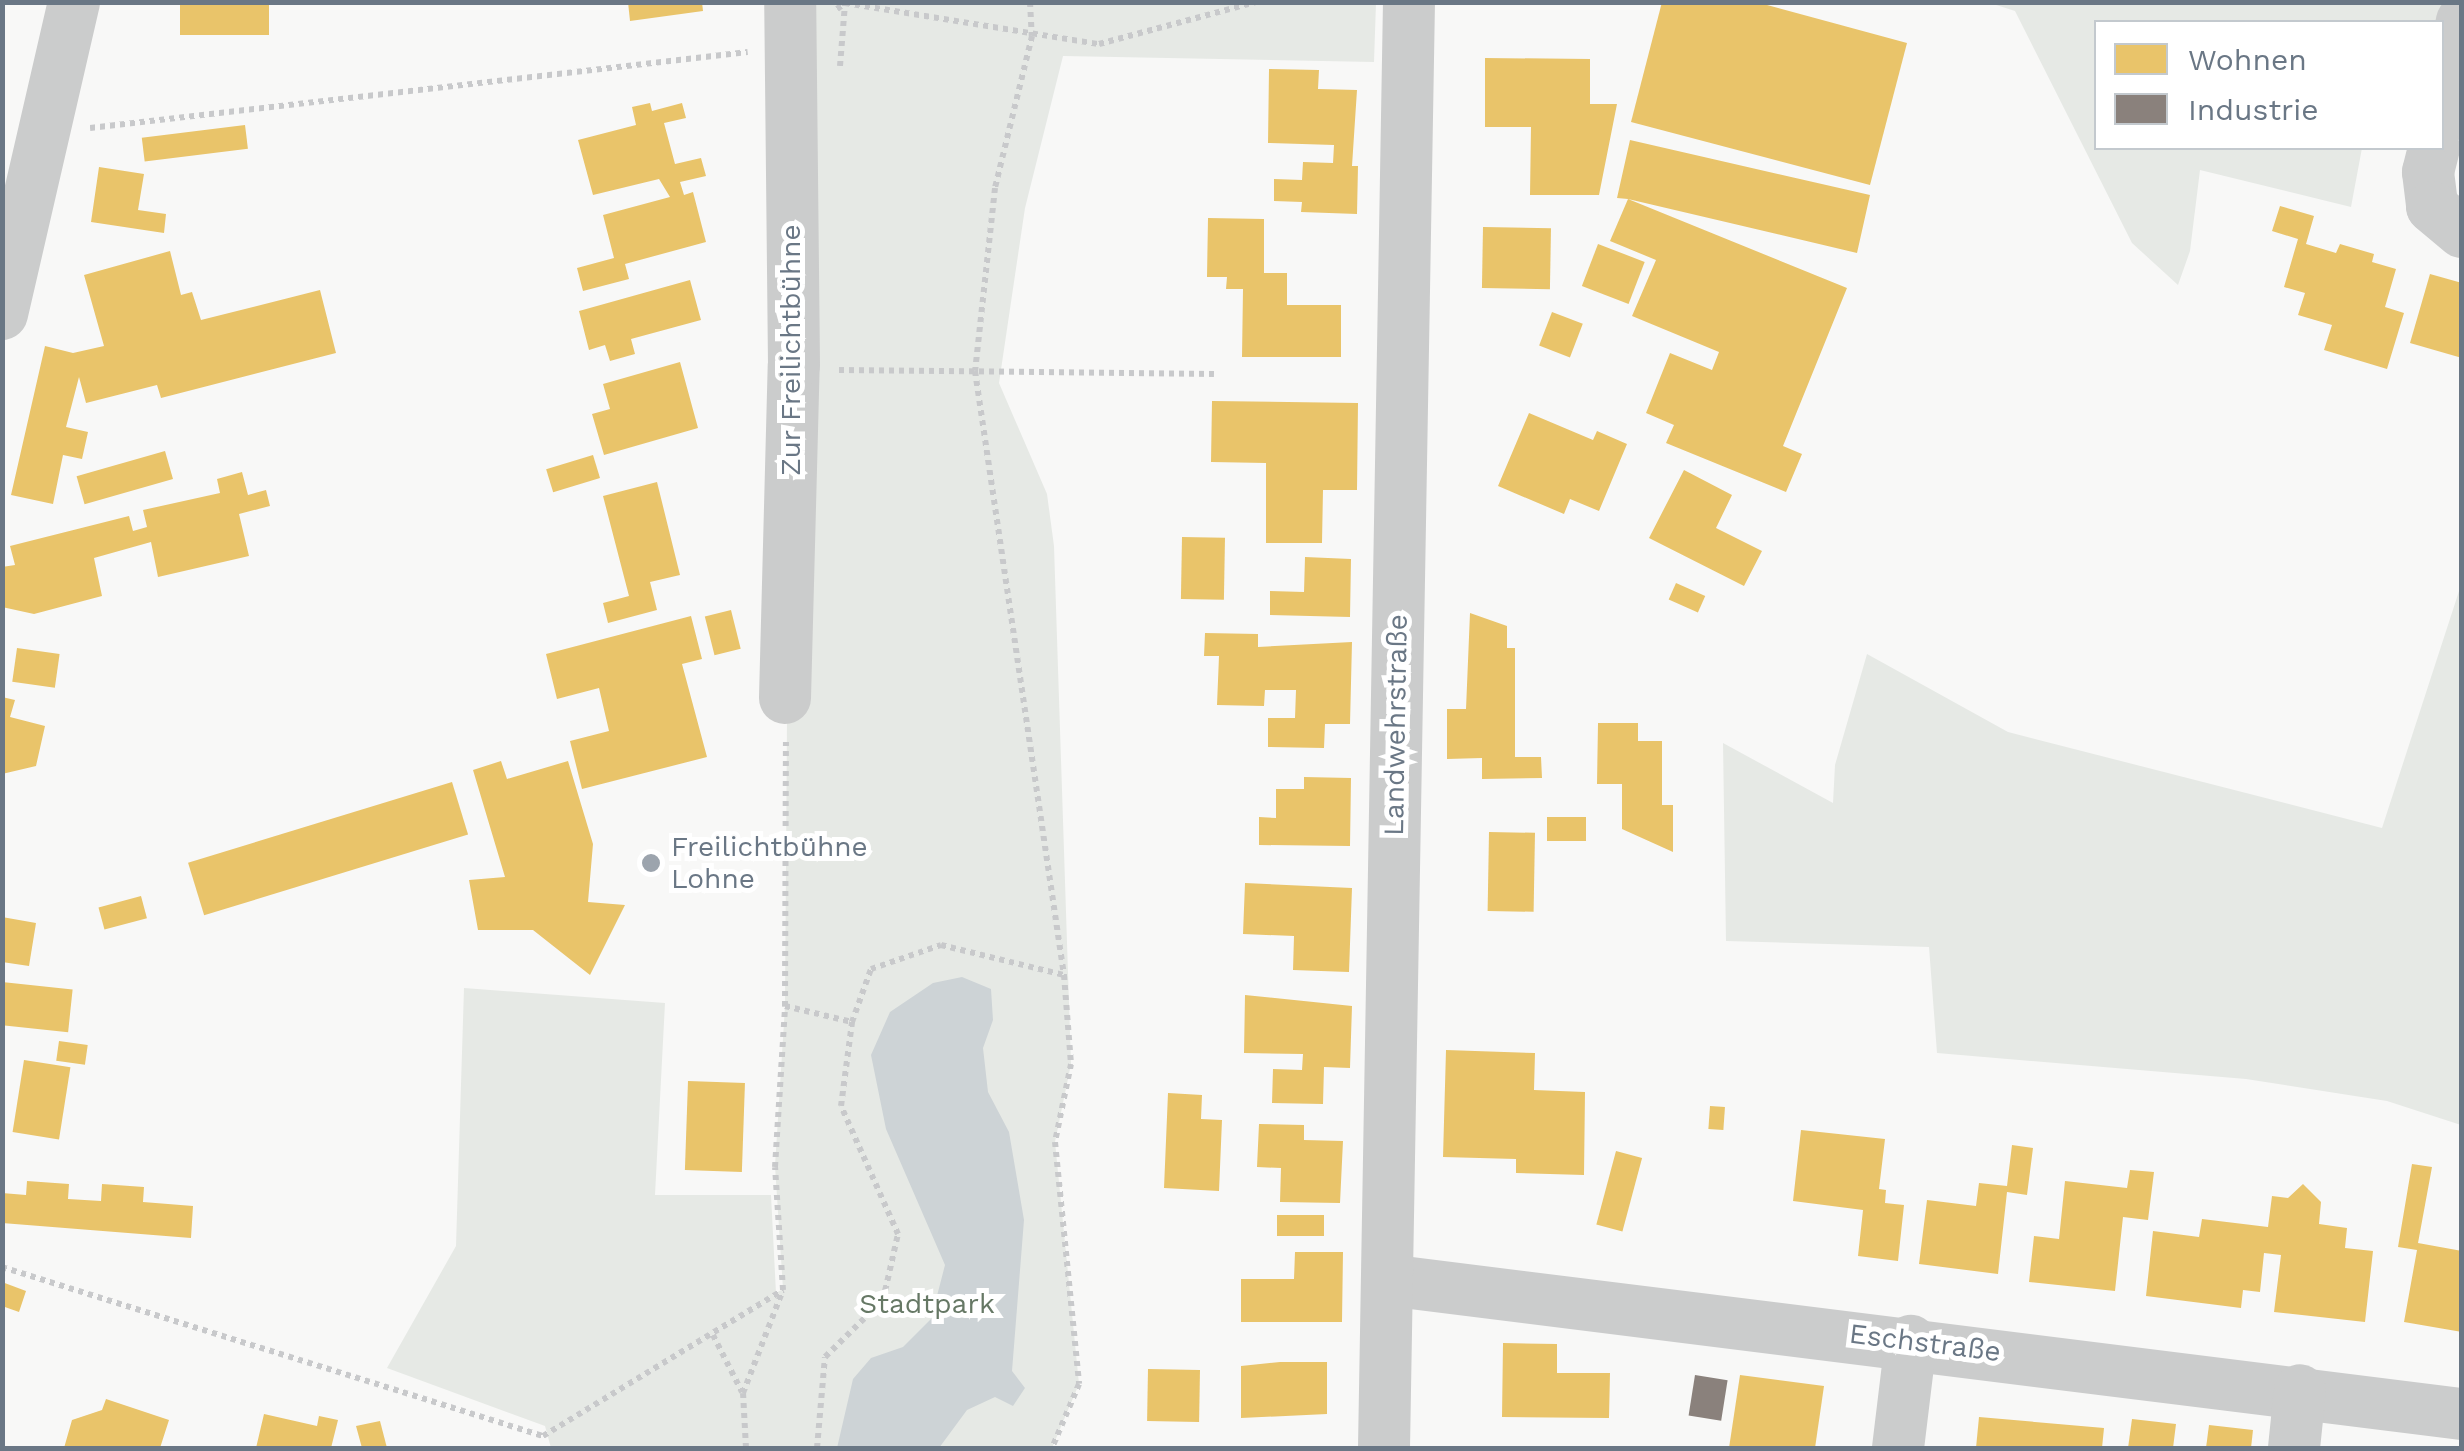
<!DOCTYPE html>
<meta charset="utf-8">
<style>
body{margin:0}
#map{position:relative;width:2464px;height:1451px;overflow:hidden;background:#f8f8f7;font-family:"Work Sans",sans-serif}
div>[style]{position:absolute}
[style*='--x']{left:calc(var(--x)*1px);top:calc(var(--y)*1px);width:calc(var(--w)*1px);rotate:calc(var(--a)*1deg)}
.green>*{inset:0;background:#e6e9e5}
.water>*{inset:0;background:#cdd3d6}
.homes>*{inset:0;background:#e9c46a;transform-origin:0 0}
.industry>*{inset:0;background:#8a817c;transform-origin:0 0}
.path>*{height:6px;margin-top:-3px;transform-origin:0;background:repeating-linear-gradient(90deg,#c8c9cb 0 5px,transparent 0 10px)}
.minor>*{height:52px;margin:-26px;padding:0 26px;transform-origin:26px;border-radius:26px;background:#cbcccc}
.dots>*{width:28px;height:28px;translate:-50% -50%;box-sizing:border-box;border:5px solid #fff;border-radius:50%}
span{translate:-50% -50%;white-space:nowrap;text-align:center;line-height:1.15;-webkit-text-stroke:10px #fff;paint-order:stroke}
.street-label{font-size:28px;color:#6a7785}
.poi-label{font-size:28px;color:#6a7785}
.left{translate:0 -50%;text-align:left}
.park-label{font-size:28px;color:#667865}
.frame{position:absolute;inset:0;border:5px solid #6a7785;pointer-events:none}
.legend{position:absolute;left:2094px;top:20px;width:350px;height:130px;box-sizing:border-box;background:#fff;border:2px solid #c3c9ce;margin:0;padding:12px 18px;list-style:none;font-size:30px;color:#6a7785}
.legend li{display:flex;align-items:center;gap:20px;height:50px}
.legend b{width:50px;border:2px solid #c3c9ce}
</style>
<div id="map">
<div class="green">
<i style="clip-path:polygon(792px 3px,1376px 3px,1374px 62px,1063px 56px,1025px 208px,999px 383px,1047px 494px,1054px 546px,1071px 1064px,1055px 1142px,1079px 1384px,1052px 1448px,551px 1448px,545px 1426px,387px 1368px,456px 1246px,464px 988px,665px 1003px,655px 1195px,771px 1195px,776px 1293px,783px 1289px,775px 1166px,785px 1006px)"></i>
<i style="clip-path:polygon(1990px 3px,2445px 3px,2442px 22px,2096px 22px,2096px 148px,2362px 148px,2351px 207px,2200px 170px,2190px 251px,2178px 285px,2132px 243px,2015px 11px)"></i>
<i style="clip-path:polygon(2461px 585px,2461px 1125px,2387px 1101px,2246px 1079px,1937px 1053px,1929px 947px,1726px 941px,1723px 743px,1833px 803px,1835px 765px,1867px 654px,2008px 732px,2382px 828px)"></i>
</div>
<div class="water">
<i style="clip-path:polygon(962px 977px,991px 989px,993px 1020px,983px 1048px,988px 1092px,1009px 1132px,1024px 1220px,1012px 1371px,1025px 1388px,1013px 1406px,995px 1397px,967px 1410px,939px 1448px,837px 1448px,853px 1379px,871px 1358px,903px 1347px,931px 1319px,945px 1265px,886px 1129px,871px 1055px,890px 1012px,933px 983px)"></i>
</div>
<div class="homes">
<i style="left:180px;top:2px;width:89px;height:33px"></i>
<i style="clip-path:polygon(628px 2px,702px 2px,703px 11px,630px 21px)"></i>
<i style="clip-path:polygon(1662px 2px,1756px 2px,1907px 43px,1870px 185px,1631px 122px)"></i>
<i style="clip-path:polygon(1485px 58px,1590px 59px,1590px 104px,1617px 104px,1599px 195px,1530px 195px,1531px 127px,1485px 127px)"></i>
<i style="clip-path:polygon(1269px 69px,1319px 70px,1318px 89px,1357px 90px,1352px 166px,1358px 166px,1357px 214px,1301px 212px,1302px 202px,1274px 201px,1274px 179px,1302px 180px,1303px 162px,1333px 163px,1334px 145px,1268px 143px)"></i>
<i style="clip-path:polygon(650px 103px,652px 111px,682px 103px,686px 118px,664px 123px,675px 164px,701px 158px,706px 176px,680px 182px,684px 195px,693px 192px,706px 242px,625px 264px,629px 279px,583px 291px,577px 268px,614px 258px,603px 215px,670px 197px,659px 179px,593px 195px,578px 140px,636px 125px,632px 107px)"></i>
<i style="left:245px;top:125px;width:24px;height:104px;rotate:83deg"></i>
<i style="clip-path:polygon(1630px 140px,1870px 195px,1857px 253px,1628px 199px,1847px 288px,1783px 446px,1802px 454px,1786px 492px,1666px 443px,1674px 425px,1646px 413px,1670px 353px,1712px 370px,1719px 352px,1632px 316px,1656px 260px,1610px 241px,1628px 199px,1617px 198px)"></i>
<i style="clip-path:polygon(99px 167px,144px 174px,138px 210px,166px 214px,164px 233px,91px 222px)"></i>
<i style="clip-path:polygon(2280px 206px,2314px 216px,2306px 244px,2336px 253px,2340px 244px,2374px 254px,2372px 262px,2396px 269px,2385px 307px,2404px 313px,2387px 369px,2324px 350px,2332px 325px,2298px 315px,2305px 293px,2284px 287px,2298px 239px,2272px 231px)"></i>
<i style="clip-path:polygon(1208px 218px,1264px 219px,1264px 273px,1287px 273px,1287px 305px,1341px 305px,1341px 357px,1242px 357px,1243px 289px,1226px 289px,1227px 277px,1207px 277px)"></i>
<i style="left:1483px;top:227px;width:68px;height:61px;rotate:1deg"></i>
<i style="left:1598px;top:244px;width:50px;height:45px;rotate:21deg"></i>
<i style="clip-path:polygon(170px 251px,181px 295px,192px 292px,201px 320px,320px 290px,336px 353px,161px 398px,157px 385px,86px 403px,79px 377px,66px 427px,88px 432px,82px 459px,63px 455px,53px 504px,11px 495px,45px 346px,73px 353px,104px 346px,84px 275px)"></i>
<i style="clip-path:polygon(2430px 274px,2462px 283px,2462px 358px,2410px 343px)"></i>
<i style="clip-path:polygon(690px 280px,701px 320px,631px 339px,635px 354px,610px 361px,605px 345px,589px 350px,579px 311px)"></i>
<i style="left:1552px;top:312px;width:33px;height:36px;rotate:21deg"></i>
<i style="clip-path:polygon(680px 362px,698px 428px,604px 455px,592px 414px,610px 409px,603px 384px)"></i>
<i style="clip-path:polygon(1212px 401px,1358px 403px,1357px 490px,1323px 490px,1322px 543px,1266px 543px,1266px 463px,1211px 462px)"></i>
<i style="clip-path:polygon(1529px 413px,1593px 440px,1597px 431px,1627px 444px,1599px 511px,1570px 499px,1564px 514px,1498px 486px)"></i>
<i style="left:165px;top:451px;width:29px;height:92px;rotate:74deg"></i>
<i style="left:593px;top:455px;width:24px;height:49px;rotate:73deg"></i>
<i style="clip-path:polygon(1684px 470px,1732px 495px,1716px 528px,1762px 551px,1744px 586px,1649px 538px)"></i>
<i style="clip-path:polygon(242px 472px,248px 495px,266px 490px,270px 506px,239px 514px,249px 556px,158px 577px,151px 542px,94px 558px,102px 596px,34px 614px,2px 607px,2px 567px,15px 565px,10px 546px,129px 516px,133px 531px,147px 527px,143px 510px,220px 493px,217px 479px)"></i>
<i style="clip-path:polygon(657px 482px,680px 575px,650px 582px,657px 610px,608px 623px,603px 603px,629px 596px,603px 496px)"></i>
<i style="left:1182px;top:537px;width:43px;height:62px;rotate:1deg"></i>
<i style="clip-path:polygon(1305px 557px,1351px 559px,1350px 617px,1270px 615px,1270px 591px,1304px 592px)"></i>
<i style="left:1676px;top:583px;width:32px;height:18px;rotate:24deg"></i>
<i style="left:731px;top:610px;width:40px;height:27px;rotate:76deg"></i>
<i style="clip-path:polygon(1470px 613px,1507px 626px,1507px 648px,1515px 648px,1515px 757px,1541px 757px,1542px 778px,1482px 779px,1482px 758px,1447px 759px,1447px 709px,1466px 709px)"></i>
<i style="clip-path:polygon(691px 616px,702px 659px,682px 664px,707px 757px,582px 789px,570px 741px,609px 731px,599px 688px,557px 699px,546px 654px)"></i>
<i style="clip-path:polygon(1205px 633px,1258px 634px,1258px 647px,1352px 642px,1350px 724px,1325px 724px,1324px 748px,1268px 747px,1268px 718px,1295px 718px,1296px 690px,1265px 690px,1264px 706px,1217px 705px,1219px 656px,1204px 656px)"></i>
<i style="left:17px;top:648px;width:43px;height:34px;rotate:8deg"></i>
<i style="clip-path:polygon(2px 697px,15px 700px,10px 717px,45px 726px,36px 766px,2px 774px)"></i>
<i style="clip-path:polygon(1598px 723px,1638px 723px,1638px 741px,1662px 741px,1662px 805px,1673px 805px,1673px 852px,1622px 829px,1622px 784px,1597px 784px)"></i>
<i style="clip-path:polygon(501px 761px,507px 779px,568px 761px,593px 844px,588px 902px,625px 905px,590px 975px,533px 930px,478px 930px,469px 880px,505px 877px,473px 770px)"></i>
<i style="clip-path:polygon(1304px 777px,1351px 778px,1350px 846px,1259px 845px,1259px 817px,1276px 818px,1276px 789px,1304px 789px)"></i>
<i style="left:452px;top:782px;width:55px;height:276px;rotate:73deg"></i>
<i style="left:1547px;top:817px;width:39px;height:24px"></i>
<i style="left:1489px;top:832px;width:46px;height:79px;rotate:1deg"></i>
<i style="clip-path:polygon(1245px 883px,1352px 888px,1349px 972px,1293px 970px,1294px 936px,1243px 934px)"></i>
<i style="left:141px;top:896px;width:23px;height:44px;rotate:75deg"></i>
<i style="clip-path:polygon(2px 917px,36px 923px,29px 966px,2px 962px)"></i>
<i style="left:2px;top:982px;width:71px;height:43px;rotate:6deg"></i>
<i style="clip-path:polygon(1245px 995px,1352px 1006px,1350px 1068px,1324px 1067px,1323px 1104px,1272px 1103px,1273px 1069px,1302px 1070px,1303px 1054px,1244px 1053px)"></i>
<i style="left:59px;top:1041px;width:29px;height:20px;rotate:8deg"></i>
<i style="clip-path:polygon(1446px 1050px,1535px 1053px,1534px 1090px,1585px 1092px,1584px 1175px,1516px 1173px,1516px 1159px,1443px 1157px)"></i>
<i style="left:24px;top:1060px;width:47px;height:73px;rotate:9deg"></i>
<i style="left:688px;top:1081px;width:57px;height:89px;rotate:2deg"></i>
<i style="clip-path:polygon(1168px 1093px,1202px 1095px,1201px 1119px,1222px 1120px,1219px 1191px,1164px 1188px)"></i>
<i style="left:1710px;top:1106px;width:15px;height:23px;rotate:4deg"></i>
<i style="clip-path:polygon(1259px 1124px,1304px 1125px,1304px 1140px,1343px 1141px,1340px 1203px,1280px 1202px,1281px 1168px,1257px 1167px)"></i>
<i style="clip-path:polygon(1801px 1130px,1885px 1139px,1879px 1189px,1886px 1190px,1885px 1203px,1904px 1205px,1898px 1261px,1858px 1256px,1863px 1210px,1793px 1201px)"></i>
<i style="clip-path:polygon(2012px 1145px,2033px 1148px,2027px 1195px,2007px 1192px,1998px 1274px,1919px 1264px,1927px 1200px,1976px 1206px,1979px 1183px,2007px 1186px)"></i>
<i style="left:1616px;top:1151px;width:27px;height:76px;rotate:15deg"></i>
<i style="clip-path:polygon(2412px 1164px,2432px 1167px,2418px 1243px,2462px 1251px,2462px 1332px,2404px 1322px,2417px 1250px,2398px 1247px)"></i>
<i style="clip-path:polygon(2130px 1170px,2154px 1172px,2148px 1220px,2123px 1217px,2115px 1291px,2029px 1282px,2034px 1236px,2059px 1239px,2065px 1181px,2127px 1188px)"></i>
<i style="clip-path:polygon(27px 1181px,69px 1184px,68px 1199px,101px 1201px,102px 1184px,144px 1187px,143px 1202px,193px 1206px,191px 1238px,2px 1223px,2px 1193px,26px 1195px)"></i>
<i style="clip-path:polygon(2303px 1184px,2321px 1202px,2319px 1224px,2347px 1228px,2345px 1248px,2373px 1251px,2365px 1322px,2274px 1312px,2281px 1255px,2264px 1253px,2260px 1292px,2243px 1290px,2241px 1308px,2146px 1296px,2153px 1231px,2199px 1237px,2202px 1219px,2268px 1227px,2272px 1196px,2288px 1198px)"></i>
<i style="left:1324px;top:1215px;width:21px;height:47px;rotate:90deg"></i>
<i style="clip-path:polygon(1295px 1252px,1343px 1252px,1342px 1322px,1241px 1322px,1241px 1279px,1294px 1279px)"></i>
<i style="clip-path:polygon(2px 1282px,26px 1291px,19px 1312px,2px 1306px)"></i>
<i style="clip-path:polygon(1503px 1343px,1557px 1344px,1557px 1373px,1610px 1373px,1609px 1418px,1502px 1417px)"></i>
<i style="clip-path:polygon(1280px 1362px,1327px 1362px,1327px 1414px,1241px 1418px,1241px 1366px)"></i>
<i style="left:1148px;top:1369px;width:52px;height:52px;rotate:1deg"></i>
<i style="clip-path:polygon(1740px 1375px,1824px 1386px,1815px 1448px,1729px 1448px)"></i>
<i style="clip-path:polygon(106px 1399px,169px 1420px,160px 1448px,64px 1448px,72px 1420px,102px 1410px)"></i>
<i style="clip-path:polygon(264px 1414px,317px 1426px,319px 1416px,338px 1420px,331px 1448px,256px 1448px)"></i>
<i style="clip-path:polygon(1979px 1417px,2104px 1428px,2102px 1448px,1976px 1448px)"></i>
<i style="clip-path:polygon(2132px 1419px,2176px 1424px,2173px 1448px,2128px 1448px)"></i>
<i style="clip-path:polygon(380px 1421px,387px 1448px,362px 1448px,356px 1426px)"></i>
<i style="clip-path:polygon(2209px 1425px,2253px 1430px,2251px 1448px,2206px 1448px)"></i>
</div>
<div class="industry">
<i style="left:1695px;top:1375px;width:33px;height:41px;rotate:9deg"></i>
</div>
<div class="path">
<i style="--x:1030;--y:2;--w:34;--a:87"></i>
<i style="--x:1032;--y:36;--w:156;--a:103.7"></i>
<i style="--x:995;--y:188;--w:184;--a:96.2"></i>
<i style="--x:975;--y:371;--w:611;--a:81.62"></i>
<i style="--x:1064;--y:975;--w:89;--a:85.5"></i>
<i style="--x:1071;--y:1064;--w:80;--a:101.6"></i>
<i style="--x:1055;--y:1142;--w:243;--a:84.3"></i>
<i style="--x:1079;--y:1384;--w:69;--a:112.9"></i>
<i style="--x:837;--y:9;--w:10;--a:-37"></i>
<i style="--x:845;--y:3;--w:257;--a:9.2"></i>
<i style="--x:1099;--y:44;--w:163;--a:-15"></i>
<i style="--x:840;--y:66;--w:62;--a:-85.4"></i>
<i style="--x:90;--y:128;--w:662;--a:-6.59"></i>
<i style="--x:839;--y:370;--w:375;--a:0.6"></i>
<i style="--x:785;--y:1006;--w:264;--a:-89.8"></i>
<i style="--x:2;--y:1267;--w:567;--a:17.35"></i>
<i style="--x:543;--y:1436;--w:281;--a:-31.3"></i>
<i style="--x:713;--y:1335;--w:64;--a:63"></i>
<i style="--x:746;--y:1448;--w:55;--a:-93.1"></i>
<i style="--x:743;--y:1393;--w:110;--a:-68.8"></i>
<i style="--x:783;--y:1290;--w:123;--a:-93.7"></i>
<i style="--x:775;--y:1167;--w:161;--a:-86.4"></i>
<i style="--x:785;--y:1006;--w:69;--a:13.4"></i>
<i style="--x:817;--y:1448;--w:91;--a:-85"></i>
<i style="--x:825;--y:1357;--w:81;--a:-44.5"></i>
<i style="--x:883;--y:1300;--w:68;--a:-77.2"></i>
<i style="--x:898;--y:1234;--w:140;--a:-114"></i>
<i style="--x:841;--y:1106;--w:85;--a:-82.5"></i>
<i style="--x:852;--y:1022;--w:56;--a:-70.3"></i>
<i style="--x:871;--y:969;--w:74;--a:-18.9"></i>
<i style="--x:941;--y:945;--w:127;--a:13.7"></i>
</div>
<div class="minor">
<i style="--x:2442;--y:120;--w:101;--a:-78.6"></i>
<i style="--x:2434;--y:148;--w:25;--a:104"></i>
<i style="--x:2428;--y:172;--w:35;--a:83"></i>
<i style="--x:2432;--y:207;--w:39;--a:40"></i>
<i style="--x:2;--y:314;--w:320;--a:-77"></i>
<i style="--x:785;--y:698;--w:333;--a:-88.5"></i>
<i style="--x:794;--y:365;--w:363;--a:-90.6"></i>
<i style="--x:1387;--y:1280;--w:1083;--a:7.11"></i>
<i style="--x:1384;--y:1448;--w:1446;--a:-89.01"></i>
<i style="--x:1898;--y:1448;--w:108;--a:-83.1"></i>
<i style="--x:2294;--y:1448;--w:58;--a:-84.1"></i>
</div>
<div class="dots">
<i style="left:651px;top:863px;background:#9ca4ad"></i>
</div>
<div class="street-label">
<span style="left:791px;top:350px;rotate:-90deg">Zur Freilichtbühne</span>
<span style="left:1396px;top:725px;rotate:-89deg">Landwehrstraße</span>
<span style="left:1925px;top:1343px;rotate:7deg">Eschstraße</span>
</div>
<div class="poi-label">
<span class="left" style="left:671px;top:863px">Freilichtbühne<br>Lohne</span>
</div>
<div class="park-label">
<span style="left:927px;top:1304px">Stadtpark</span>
</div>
<div class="frame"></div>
<ul class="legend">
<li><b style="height:28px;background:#e9c46a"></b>Wohnen</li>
<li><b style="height:28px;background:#8a817c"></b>Industrie</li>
</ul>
</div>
